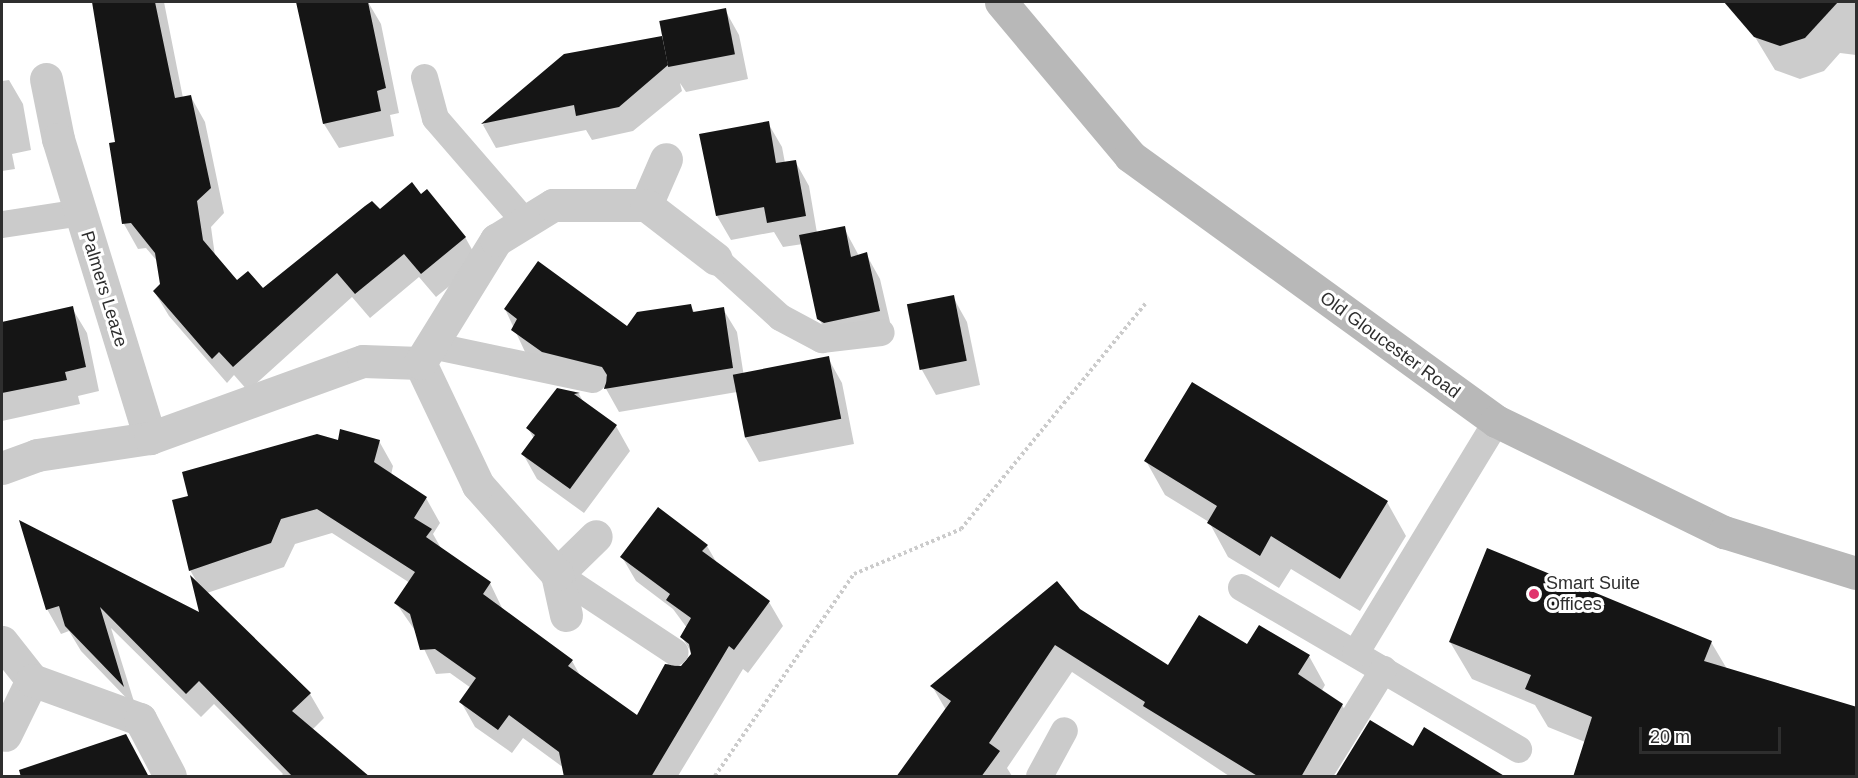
<!DOCTYPE html>
<style>
body{margin:0}
#map{position:relative;width:1858px;height:778px;overflow:hidden;background:#fff;font-family:Arial,sans-serif}
div>[style]{position:absolute}
[style*='--x']{left:calc(var(--x)*1px);top:calc(var(--y)*1px);width:calc(var(--w)*1px);rotate:calc(var(--a)*1deg)}
.shadow>*{inset:0;background:#0003}
.building>*{inset:0;background:#151515;transform-origin:0 0}
.path>*{height:4px;margin-top:-2px;transform-origin:0;background:repeating-linear-gradient(90deg,#cbcbcb 0 3px,transparent 0 6px)}
.lane>*{height:27px;margin:-13.5px;padding:0 13.5px;transform-origin:13.5px;border-radius:13.5px;background:#cbcbcb}
.street>*{height:33px;margin:-16.5px;padding:0 16.5px;transform-origin:16.5px;border-radius:16.5px;background:#cbcbcb}
.secondary>*{height:33px;margin:-16.5px;padding:0 16.5px;transform-origin:16.5px;border-radius:16.5px;background:#b8b8b8}
.dots>*{width:16px;height:16px;translate:-50% -50%;box-sizing:border-box;border:3px solid #fff;border-radius:50%}
span{translate:-50% -50%;white-space:nowrap;text-align:center;line-height:1.15;-webkit-text-stroke:6px #fff;paint-order:stroke}
.street-label{font-size:18px;color:#2e2e2e}
.poi-label{font-size:18px;color:#2e2e2e}
.left{translate:0 -50%;text-align:left}
.frame{position:absolute;inset:0;border:3px solid #2e2e2e;pointer-events:none}
.scale{position:absolute;left:1639px;top:727px;width:142px;height:27px;box-sizing:border-box;border:3px solid #2e2e2e;border-top:0;padding-left:8px;font-size:18px;line-height:21px;white-space:nowrap;color:#2e2e2e;-webkit-text-stroke:4px #fff;paint-order:stroke}
</style>
<div id="map">
<div class="shadow">
<i style="clip-path:polygon(94px 2px,164px 2px,183px 98px,191px 97px,205px 122px,224px 213px,211px 227px,215px 256px,237px 282px,263px 290px,379px 211px,421px 196px,465px 237px,479px 262px,436px 297px,419px 277px,370px 318px,352px 297px,248px 391px,234px 375px,227px 383px,169px 316px,154px 291px,162px 285px,158px 262px,146px 248px,138px 249px,124px 224px,111px 144px,117px 143px)"></i>
<i style="clip-path:polygon(298px 2px,368px 2px,381px 24px,399px 113px,390px 115px,394px 136px,339px 148px,324px 124px)"></i>
<i style="clip-path:polygon(1742px 2px,1856px 2px,1856px 55px,1840px 53px,1824px 71px,1800px 79px,1775px 70px,1741px 14px)"></i>
<i style="clip-path:polygon(725px 10px,739px 35px,748px 79px,686px 92px,680px 83px,682px 91px,633px 131px,592px 140px,586px 130px,496px 148px,483px 125px,564px 56px,662px 37px,665px 43px)"></i>
<i style="clip-path:polygon(9px 80px,23px 104px,31px 150px,12px 154px,15px 169px,2px 171px,2px 81px)"></i>
<i style="clip-path:polygon(768px 123px,782px 147px,785px 163px,795px 161px,809px 186px,817px 233px,844px 228px,859px 256px,866px 254px,880px 279px,893px 335px,833px 344px,819px 319px,803px 244px,783px 247px,774px 232px,731px 240px,717px 216px)"></i>
<i style="clip-path:polygon(953px 297px,967px 322px,980px 385px,936px 395px,922px 370px)"></i>
<i style="clip-path:polygon(690px 305px,695px 313px,723px 309px,737px 332px,744px 377px,828px 358px,842px 383px,854px 444px,759px 462px,745px 437px,737px 392px,619px 412px,605px 387px,557px 376px,526px 354px,505px 309px,627px 328px)"></i>
<i style="clip-path:polygon(72px 308px,87px 333px,99px 391px,78px 396px,80px 404px,2px 421px,2px 322px)"></i>
<i style="clip-path:polygon(557px 389px,579px 394px,584px 403px,616px 426px,630px 451px,584px 513px,537px 479px,523px 454px,534px 439px,528px 428px)"></i>
<i style="clip-path:polygon(379px 441px,393px 466px,391px 475px,426px 498px,440px 523px,433px 534px,442px 550px,490px 583px,503px 610px,572px 661px,581px 677px,637px 717px,692px 654px,682px 637px,687px 628px,673px 609px,636px 581px,622px 557px,707px 546px,718px 565px,769px 602px,783px 626px,748px 673px,743px 669px,678px 776px,566px 776px,564px 768px,523px 738px,512px 753px,475px 727px,461px 702px,471px 688px,450px 673px,436px 674px,416px 632px,396px 603px,410px 583px,332px 533px,295px 544px,284px 567px,207px 593px,310px 694px,324px 718px,312px 730px,366px 776px,281px 776px,283px 774px,214px 704px,201px 717px,111px 628px,136px 708px,81px 651px,69px 631px,61px 634px,47px 609px,22px 523px,202px 615px,198px 584px,190px 570px,339px 442px)"></i>
<i style="clip-path:polygon(1146px 461px,1387px 502px,1406px 536px,1360px 611px,1291px 569px,1279px 588px,1228px 557px,1209px 522px,1165px 495px)"></i>
<i style="clip-path:polygon(1079px 610px,1169px 667px,1247px 646px,1309px 656px,1325px 685px,1321px 692px,1342px 705px,1358px 734px,1332px 776px,1229px 776px,1072px 672px,1007px 768px,1012px 776px,898px 776px,946px 710px,932px 686px)"></i>
<i style="clip-path:polygon(1450px 642px,1711px 642px,1727px 669px,1585px 742px,1548px 727px,1535px 705px,1472px 679px)"></i>
</div>
<div class="building">
<i style="clip-path:polygon(92px 2px,155px 2px,175px 98px,191px 95px,211px 188px,197px 201px,203px 240px,237px 280px,248px 271px,263px 288px,365px 206px,372px 201px,380px 209px,412px 182px,421px 194px,427px 189px,466px 237px,421px 274px,404px 254px,355px 294px,337px 273px,233px 367px,219px 352px,212px 359px,153px 291px,160px 284px,155px 253px,131px 223px,122px 224px,109px 143px,115px 142px)"></i>
<i style="clip-path:polygon(296px 2px,368px 2px,386px 88px,377px 91px,381px 111px,323px 124px)"></i>
<i style="clip-path:polygon(1724px 2px,1838px 2px,1805px 38px,1780px 46px,1754px 37px)"></i>
<i style="left:726px;top:8px;width:47px;height:68px;rotate:79deg"></i>
<i style="clip-path:polygon(662px 36px,668px 65px,619px 107px,576px 116px,574px 105px,481px 124px,564px 54px)"></i>
<i style="clip-path:polygon(769px 121px,776px 163px,796px 160px,806px 216px,767px 223px,764px 207px,716px 216px,699px 134px)"></i>
<i style="clip-path:polygon(845px 226px,851px 257px,867px 252px,880px 311px,824px 323px,817px 319px,799px 235px)"></i>
<i style="clip-path:polygon(538px 261px,627px 326px,637px 312px,691px 304px,693px 312px,724px 307px,733px 368px,604px 389px,607px 375px,602px 367px,542px 352px,511px 330px,517px 319px,504px 309px)"></i>
<i style="left:954px;top:295px;width:67px;height:48px;rotate:79deg"></i>
<i style="clip-path:polygon(73px 306px,86px 367px,65px 372px,67px 380px,2px 393px,2px 322px)"></i>
<i style="left:829px;top:356px;width:64px;height:98px;rotate:79deg"></i>
<i style="clip-path:polygon(1192px 382px,1388px 501px,1340px 579px,1271px 536px,1260px 556px,1207px 523px,1217px 506px,1144px 461px)"></i>
<i style="clip-path:polygon(557px 388px,580px 393px,574px 394px,617px 425px,570px 489px,521px 454px,535px 435px,526px 428px)"></i>
<i style="clip-path:polygon(340px 429px,380px 440px,374px 462px,427px 497px,414px 518px,432px 529px,426px 537px,491px 582px,483px 594px,573px 660px,568px 666px,637px 715px,665px 664px,681px 666px,691px 654px,689px 644px,680px 637px,691px 618px,666px 600px,670px 594px,620px 557px,658px 507px,708px 545px,702px 551px,770px 601px,734px 650px,729px 646px,651px 777px,564px 777px,559px 752px,509px 715px,498px 730px,459px 702px,476px 678px,435px 649px,420px 650px,410px 614px,394px 603px,415px 572px,317px 509px,281px 519px,271px 543px,189px 571px,172px 500px,188px 496px,182px 472px,317px 434px,338px 440px)"></i>
<i style="clip-path:polygon(19px 520px,199px 612px,190px 575px,311px 693px,292px 711px,370px 777px,293px 777px,199px 681px,186px 694px,100px 607px,124px 687px,65px 626px,59px 606px,46px 610px)"></i>
<i style="clip-path:polygon(1487px 548px,1712px 641px,1704px 661px,1857px 707px,1857px 777px,1573px 777px,1592px 717px,1525px 689px,1531px 675px,1449px 642px)"></i>
<i style="clip-path:polygon(1057px 581px,1080px 609px,1168px 665px,1199px 615px,1247px 644px,1259px 625px,1310px 655px,1298px 674px,1343px 704px,1301px 777px,1259px 777px,1143px 706px,1145px 702px,1055px 645px,989px 743px,1000px 751px,981px 777px,896px 777px,951px 701px,930px 686px)"></i>
<i style="clip-path:polygon(1370px 720px,1413px 746px,1424px 727px,1506px 777px,1335px 777px)"></i>
<i style="clip-path:polygon(126px 734px,149px 777px,21px 777px,19px 770px)"></i>
</div>
<div class="path">
<i style="--x:715;--y:776;--w:245;--a:-55.5"></i>
<i style="--x:854;--y:574;--w:116;--a:-22.8"></i>
<i style="--x:961;--y:529;--w:292;--a:-50.7"></i>
</div>
<div class="lane">
<i style="--x:424;--y:77;--w:42;--a:75"></i>
<i style="--x:435;--y:118;--w:138;--a:49.1"></i>
<i style="--x:2;--y:224;--w:79;--a:-8.7"></i>
<i style="--x:716;--y:259;--w:86;--a:42.2"></i>
<i style="--x:780;--y:317;--w:47;--a:28.2"></i>
<i style="--x:821;--y:339;--w:60;--a:-6.7"></i>
<i style="--x:431;--y:345;--w:165;--a:11.9"></i>
<i style="--x:557;--y:574;--w:141;--a:33.5"></i>
<i style="--x:1241;--y:587;--w:321;--a:30.3"></i>
<i style="--x:1355;--y:653;--w:271;--a:-58.7"></i>
<i style="--x:1039;--y:776;--w:52;--a:-61.5"></i>
<i style="--x:1317;--y:776;--w:126;--a:-58.3"></i>
</div>
<div class="street">
<i style="--x:46;--y:79;--w:61;--a:78.7"></i>
<i style="--x:58;--y:139;--w:313;--a:72.9"></i>
<i style="--x:646;--y:205;--w:50;--a:-66.5"></i>
<i style="--x:2;--y:468;--w:37;--a:-20"></i>
<i style="--x:37;--y:455;--w:114;--a:-8.6"></i>
<i style="--x:150;--y:438;--w:226;--a:-19.9"></i>
<i style="--x:363;--y:361;--w:57;--a:2"></i>
<i style="--x:557;--y:574;--w:54;--a:-44.3"></i>
<i style="--x:566;--y:615;--w:42;--a:-102.4"></i>
<i style="--x:557;--y:574;--w:119;--a:-131.6"></i>
<i style="--x:478;--y:485;--w:135;--a:-115.4"></i>
<i style="--x:420;--y:363;--w:145;--a:-58.3"></i>
<i style="--x:496;--y:240;--w:67;--a:-31.6"></i>
<i style="--x:553;--y:205;--w:93;--a:0"></i>
<i style="--x:646;--y:205;--w:88;--a:37.6"></i>
<i style="--x:2;--y:642;--w:48;--a:51.7"></i>
<i style="--x:32;--y:680;--w:61;--a:116.1"></i>
<i style="--x:32;--y:680;--w:115;--a:19.9"></i>
<i style="--x:140;--y:719;--w:64;--a:62.2"></i>
</div>
<div class="secondary">
<i style="--x:1001;--y:2;--w:201;--a:50"></i>
<i style="--x:1130;--y:156;--w:452;--a:35.9"></i>
<i style="--x:1496;--y:421;--w:254;--a:26"></i>
<i style="--x:1724;--y:532;--w:138;--a:17.3"></i>
</div>
<div class="dots">
<i style="left:1534px;top:594px;background:#e0346c"></i>
</div>
<div class="street-label">
<span style="left:104px;top:289px;rotate:73deg">Palmers Leaze</span>
<span style="left:1390px;top:345px;rotate:36deg">Old Gloucester Road</span>
</div>
<div class="poi-label">
<span class="left" style="left:1546px;top:594px">Smart Suite<br>Offices</span>
</div>
<div class="frame"></div>
<div class="scale">20 m</div>
</div>
